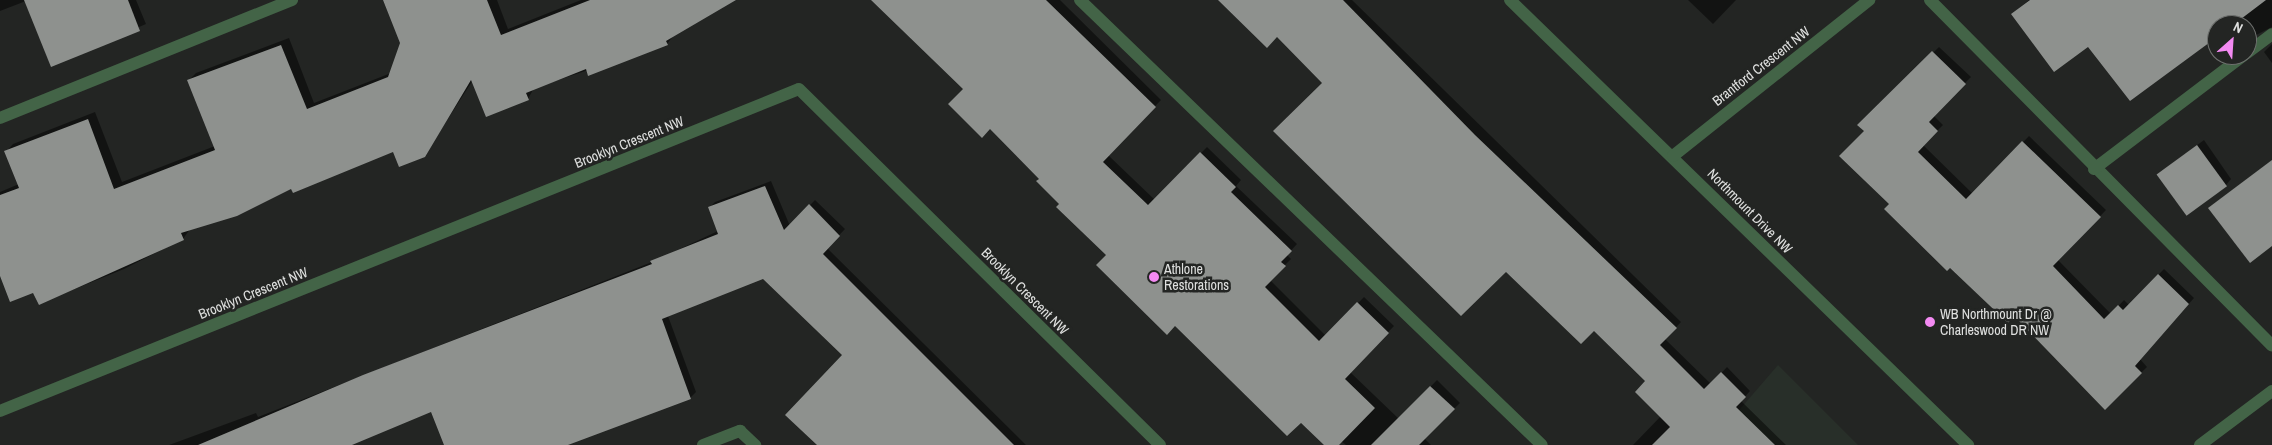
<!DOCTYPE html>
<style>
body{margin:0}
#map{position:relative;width:2272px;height:445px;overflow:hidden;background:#232523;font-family:"Archivo Narrow",sans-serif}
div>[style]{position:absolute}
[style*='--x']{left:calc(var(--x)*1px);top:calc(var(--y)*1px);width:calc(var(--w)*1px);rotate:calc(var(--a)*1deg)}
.built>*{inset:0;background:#282f29}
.shadow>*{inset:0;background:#0007}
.building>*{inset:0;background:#8e918e;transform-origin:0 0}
.minor>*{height:12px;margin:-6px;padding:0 6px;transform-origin:6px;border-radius:6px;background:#436447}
.dots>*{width:14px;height:14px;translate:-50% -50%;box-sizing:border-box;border:2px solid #232523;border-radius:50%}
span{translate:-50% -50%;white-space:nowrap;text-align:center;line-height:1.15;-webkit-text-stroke:5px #232523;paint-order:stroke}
.street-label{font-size:14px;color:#dfe0df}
.poi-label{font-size:14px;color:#dfe0df}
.left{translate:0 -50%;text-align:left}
.north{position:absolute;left:2207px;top:15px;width:50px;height:50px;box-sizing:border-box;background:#232523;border:1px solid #6e706e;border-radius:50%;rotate:26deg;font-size:14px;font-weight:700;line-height:20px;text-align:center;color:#dfe0df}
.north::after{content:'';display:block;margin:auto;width:18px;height:22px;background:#f38af2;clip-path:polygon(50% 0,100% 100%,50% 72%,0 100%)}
</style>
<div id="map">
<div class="built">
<i style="clip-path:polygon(1778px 365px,1858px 445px,1709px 445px)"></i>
</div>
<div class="shadow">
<i style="clip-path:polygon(0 0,136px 0,146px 24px,52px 65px,26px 1px,0 11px)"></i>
<i style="clip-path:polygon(389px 0,497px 0,508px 29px,581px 0,734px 0,674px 35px,667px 44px,534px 88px,528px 99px,473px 80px,424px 156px,394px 151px,292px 188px,190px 229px,183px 239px,124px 269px,40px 303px,33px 291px,0 272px,0 192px,19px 184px,6px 152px,13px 144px,95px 112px,122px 182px,215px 146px,189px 80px,196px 73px,289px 38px,314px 103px,391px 73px,401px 43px)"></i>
<i style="clip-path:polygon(890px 0,1060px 0,1161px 100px,1108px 155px,1155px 200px,1207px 147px,1241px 180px,1236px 186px,1297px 244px,1287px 255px,1291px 259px,1270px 280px,1326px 336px,1364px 297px,1394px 326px,1350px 372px,1399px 419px,1437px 380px,1460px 403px,1424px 438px,1431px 445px,1346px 445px,1341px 441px,1326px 445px,1108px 255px)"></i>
<i style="clip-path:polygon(1219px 0,1352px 0,1681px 322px,1665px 339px,1711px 384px,1727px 367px,1750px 391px,1741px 401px,1786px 445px,1633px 445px,1661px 416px,1647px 381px,1594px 330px,1506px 271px,1277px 36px)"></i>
<i style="clip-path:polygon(1688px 0,1736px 0,1713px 24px)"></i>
<i style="clip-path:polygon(2029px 0,2272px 0,2272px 27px,2252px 37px,2238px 19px,2231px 25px,2217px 25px,2217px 35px,2089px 45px,2012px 14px)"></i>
<i style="clip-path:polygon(2272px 44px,2272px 63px,2264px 52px)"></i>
<i style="clip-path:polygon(1939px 47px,1971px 77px,1933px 115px,1943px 125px,1923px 145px,1973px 194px,2029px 136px,2106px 210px,2058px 260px,2111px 314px,2124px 300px,2129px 305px,2164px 269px,2194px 298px,2140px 359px,2147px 367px,2105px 408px,2014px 314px,2007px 321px,1886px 209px,1891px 204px,1865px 131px,1859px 125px)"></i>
<i style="clip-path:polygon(2204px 140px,2231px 179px,2226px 185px,2164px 170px)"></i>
<i style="clip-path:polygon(771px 181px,790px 226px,815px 200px,845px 229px,827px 248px,1026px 445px,818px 445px,844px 355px,764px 277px,668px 316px,696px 392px,690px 398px,565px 445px,445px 445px,432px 410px,348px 445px,169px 445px,256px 413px,258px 417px,652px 262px,718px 231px,709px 208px,715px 202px)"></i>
</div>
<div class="building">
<i style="clip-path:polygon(24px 0,128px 0,140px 31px,51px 67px)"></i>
<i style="clip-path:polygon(383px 0,487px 0,501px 35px,590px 0,736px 0,666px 41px,668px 45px,588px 76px,586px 69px,526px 93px,529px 100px,486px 117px,471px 80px,425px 157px,399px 167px,393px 152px,293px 193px,291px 189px,237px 216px,181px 233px,184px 240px,39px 305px,33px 293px,10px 302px,0 276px,0 195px,19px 188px,4px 151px,88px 119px,114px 189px,215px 150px,187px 80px,281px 45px,307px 109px,388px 77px,400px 43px)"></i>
<i style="clip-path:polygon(871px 0,1046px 0,1156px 107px,1103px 162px,1148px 205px,1200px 152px,1236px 187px,1231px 192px,1292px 251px,1281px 262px,1286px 266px,1265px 287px,1319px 341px,1357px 302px,1389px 333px,1345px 379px,1375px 408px,1339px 445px,1324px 445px,1301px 423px,1287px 436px,1175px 326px,1167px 335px,1096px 265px,1106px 255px,1056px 207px,1059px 204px,1036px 181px,1039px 179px,990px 129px,982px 138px,948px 104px,963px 89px)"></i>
<i style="clip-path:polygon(1218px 0,1343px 0,1475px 135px,1677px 328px,1660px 345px,1704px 389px,1721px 372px,1746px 397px,1736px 407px,1775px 445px,1652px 445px,1670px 427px,1635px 392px,1645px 381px,1594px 331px,1581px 344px,1506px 272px,1461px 316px,1273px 131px,1322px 83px,1277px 37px,1267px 48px)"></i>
<i style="clip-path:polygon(2030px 0,2266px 0,2233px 25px,2217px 25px,2217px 37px,2130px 101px,2088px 47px,2054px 72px,2011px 14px)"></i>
<i style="clip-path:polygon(1932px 51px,1966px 84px,1929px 122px,1938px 131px,1918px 152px,1966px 199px,2022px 141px,2101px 217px,2053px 266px,2104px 319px,2118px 305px,2123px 310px,2158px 274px,2189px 304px,2135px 366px,2142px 373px,2105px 410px,2014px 316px,2008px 323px,1950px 268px,1947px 271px,1884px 209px,1889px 204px,1839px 156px,1864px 131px,1857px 125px)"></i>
<i style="left:2197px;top:145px;width:51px;height:50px;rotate:54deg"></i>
<i style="clip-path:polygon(2272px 160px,2272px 246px,2250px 263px,2208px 208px)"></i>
<i style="clip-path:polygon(765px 186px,784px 230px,809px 204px,840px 236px,823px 254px,1014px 445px,817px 445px,785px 415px,842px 355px,763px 279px,662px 319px,691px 399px,568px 445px,444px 445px,431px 412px,352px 445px,198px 445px,363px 375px,652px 264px,650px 261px,718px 234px,708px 207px)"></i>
<i style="clip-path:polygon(1430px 386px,1455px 409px,1419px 445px,1371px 445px)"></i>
</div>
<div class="minor">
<i style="--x:1080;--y:0;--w:641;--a:43.93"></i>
<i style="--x:1510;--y:0;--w:639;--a:44.18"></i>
<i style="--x:1930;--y:0;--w:486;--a:45.3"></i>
<i style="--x:2247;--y:53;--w:31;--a:-37"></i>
<i style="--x:0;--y:118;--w:315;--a:-22"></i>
<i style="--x:1673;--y:156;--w:251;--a:-38.5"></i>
<i style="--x:2094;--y:169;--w:188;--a:-37.2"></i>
<i style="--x:0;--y:411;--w:861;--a:-21.95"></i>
<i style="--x:799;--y:89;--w:507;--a:44.6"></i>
<i style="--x:703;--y:445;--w:40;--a:-21"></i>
<i style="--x:740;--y:431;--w:21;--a:43"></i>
<i style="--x:2200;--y:445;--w:90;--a:-36.9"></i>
</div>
<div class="dots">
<i style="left:1154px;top:277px;background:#f38af2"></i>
<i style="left:1930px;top:322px;background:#f38af2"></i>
</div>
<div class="street-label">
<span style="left:1761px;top:66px;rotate:-38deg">Brantford Crescent NW</span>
<span style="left:629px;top:142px;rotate:-22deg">Brooklyn Crescent NW</span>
<span style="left:1750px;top:211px;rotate:45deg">Northmount Drive NW</span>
<span style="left:1025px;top:291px;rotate:45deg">Brooklyn Crescent NW</span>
<span style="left:253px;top:293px;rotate:-22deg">Brooklyn Crescent NW</span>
</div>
<div class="poi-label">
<span class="left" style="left:1164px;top:277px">Athlone<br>Restorations</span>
<span class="left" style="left:1940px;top:322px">WB Northmount Dr @<br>Charleswood DR NW</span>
</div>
<div class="north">N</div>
</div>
